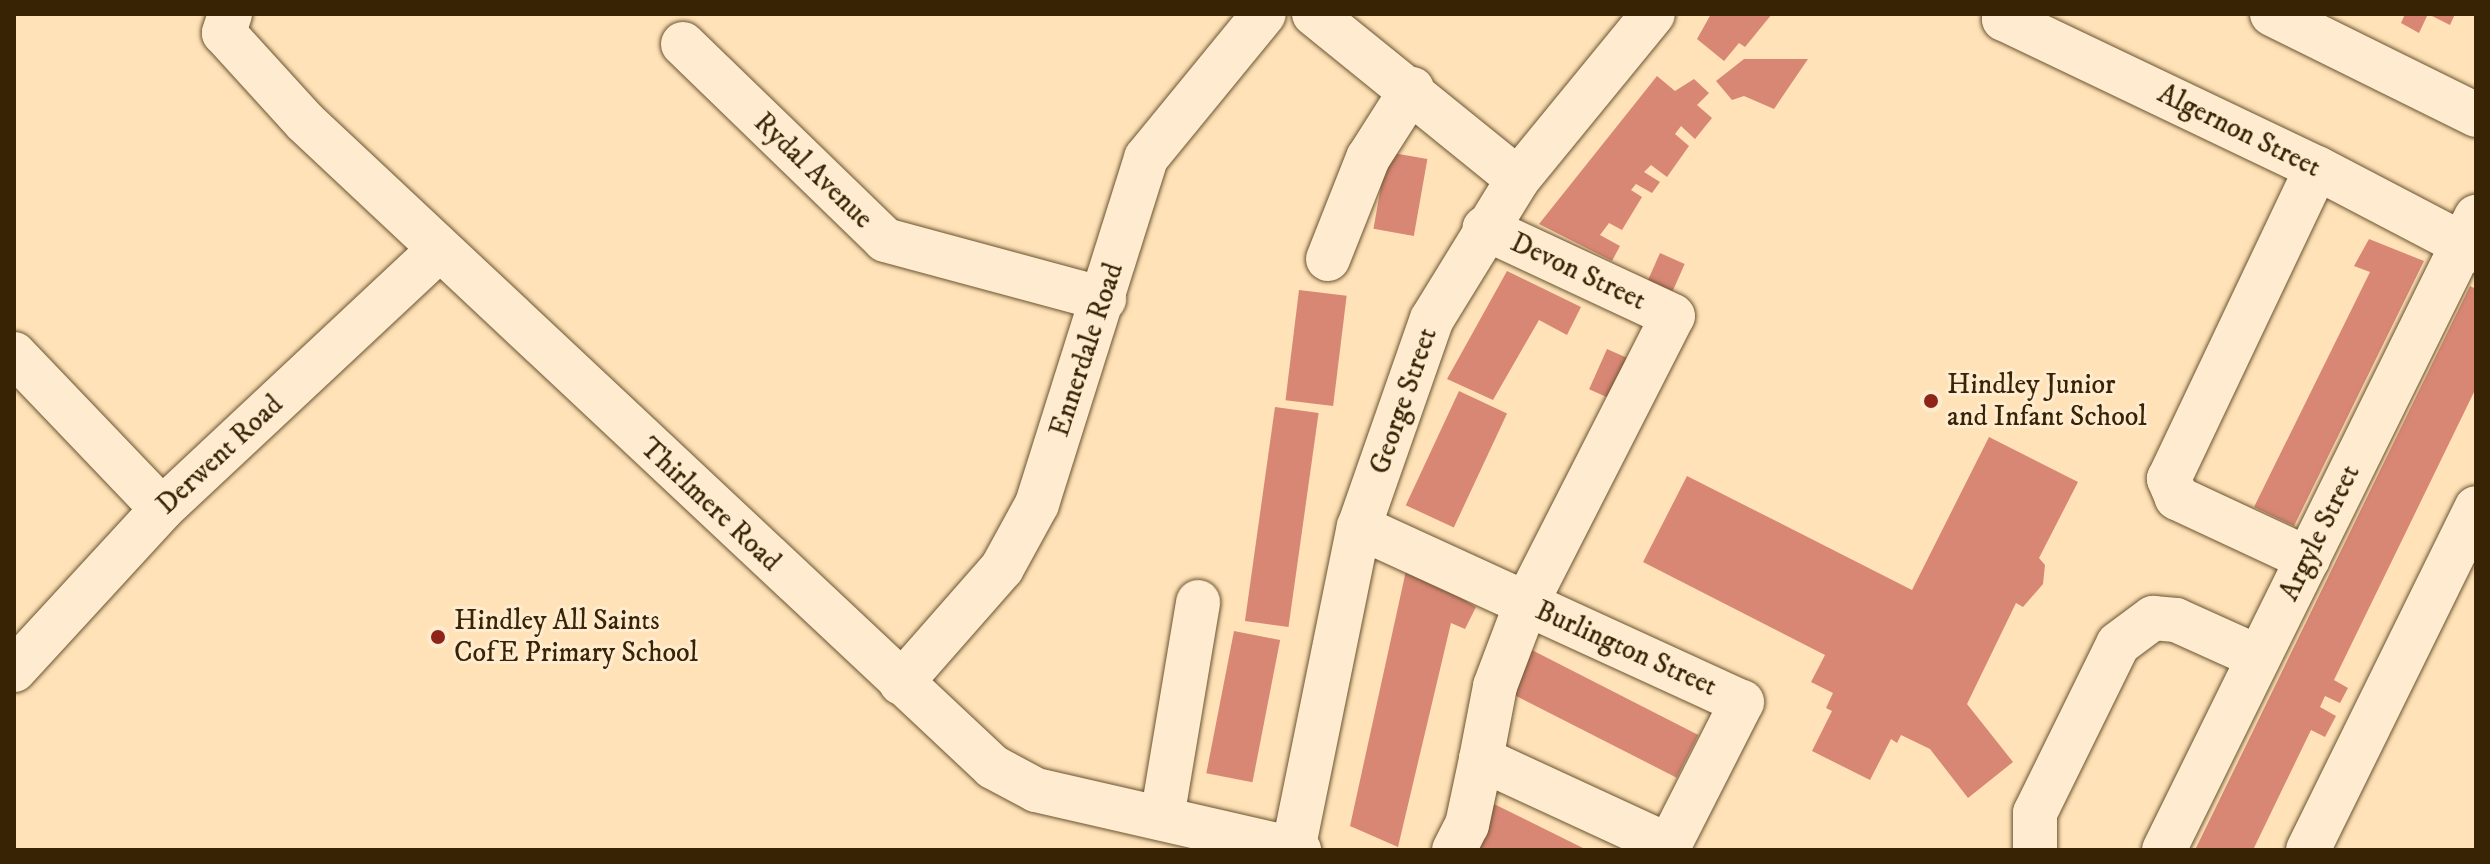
<!DOCTYPE html>
<style>
body{margin:0}
#map{position:relative;width:2490px;height:864px;overflow:hidden;background:#ffe2b7;font-family:"IM FELL DW Pica",serif}
div>[style]{position:absolute}
[style*='--x']{left:calc(var(--x)*1px);top:calc(var(--y)*1px);width:calc(var(--w)*1px);rotate:calc(var(--a)*1deg)}
.building>*{inset:0;background:#d88775;transform-origin:0 0}
.roads{filter:drop-shadow(0 0 2px #6a5431) drop-shadow(0 0 2px #6a5431)}
.minor>*{height:44px;margin:-22px;padding:0 22px;transform-origin:22px;border-radius:22px;background:#ffecd0}
.dots>*{width:22px;height:22px;translate:-50% -50%;box-sizing:border-box;border:4px solid #ffecd0;border-radius:50%}
span{translate:-50% -50%;white-space:nowrap;text-align:center;line-height:1.15;-webkit-text-stroke:6px #ffecd0;paint-order:stroke}
.street-label{font-size:28px;color:#382404}
.poi-label{font-size:28px;color:#382404}
.left{translate:0 -50%;text-align:left}
.frame{position:absolute;inset:0;border:16px solid #382404;pointer-events:none}
</style>
<div id="map">
<div class="building">
<i style="clip-path:polygon(1711px 14px,1772px 14px,1745px 47px,1739px 43px,1724px 61px,1697px 39px)"></i>
<i style="clip-path:polygon(2405px 14px,2455px 14px,2450px 25px,2428px 14px,2419px 33px,2401px 23px)"></i>
<i style="clip-path:polygon(1744px 59px,1808px 59px,1774px 109px,1744px 96px,1732px 100px,1716px 81px)"></i>
<i style="clip-path:polygon(1657px 76px,1675px 91px,1694px 79px,1709px 93px,1697px 105px,1712px 118px,1695px 139px,1681px 126px,1675px 134px,1689px 146px,1667px 177px,1651px 165px,1644px 172px,1660px 182px,1652px 193px,1636px 184px,1631px 190px,1642px 197px,1622px 230px,1609px 223px,1600px 235px,1620px 246px,1612px 261px,1539px 224px)"></i>
<i style="left:1387px;top:152px;width:41px;height:78px;rotate:10deg"></i>
<i style="clip-path:polygon(2369px 239px,2424px 261px,2294px 526px,2254px 507px,2370px 272px,2354px 266px)"></i>
<i style="left:1660px;top:253px;width:27px;height:30px;rotate:24deg"></i>
<i style="clip-path:polygon(1507px 271px,1581px 307px,1567px 335px,1539px 320px,1493px 400px,1447px 379px)"></i>
<i style="clip-path:polygon(2470px 286px,2476px 289px,2476px 388px,2334px 680px,2348px 688px,2340px 703px,2325px 696px,2320px 707px,2336px 716px,2325px 737px,2311px 730px,2253px 850px,2195px 850px)"></i>
<i style="left:1299px;top:290px;width:48px;height:111px;rotate:7deg"></i>
<i style="left:1607px;top:349px;width:34px;height:44px;rotate:24deg"></i>
<i style="left:1459px;top:391px;width:53px;height:126px;rotate:25deg"></i>
<i style="left:1275px;top:407px;width:44px;height:216px;rotate:8deg"></i>
<i style="clip-path:polygon(1989px 437px,2078px 482px,2039px 558px,2045px 565px,2043px 584px,2023px 607px,2016px 603px,1967px 704px,2013px 762px,1968px 798px,1930px 749px,1901px 735px,1897px 743px,1891px 739px,1870px 780px,1812px 751px,1832px 711px,1826px 708px,1833px 693px,1811px 682px,1825px 655px,1643px 562px,1687px 476px,1912px 590px)"></i>
<i style="clip-path:polygon(1407px 566px,1476px 607px,1465px 629px,1451px 623px,1398px 847px,1350px 826px)"></i>
<i style="left:1234px;top:631px;width:47px;height:145px;rotate:11deg"></i>
<i style="left:1522px;top:645px;width:198px;height:48px;rotate:27deg"></i>
<i style="clip-path:polygon(1490px 802px,1587px 850px,1468px 850px)"></i>
</div>
<div class="roads">
<div class="minor">
<i style="--x:230;--y:14;--w:20;--a:108"></i>
<i style="--x:224;--y:33;--w:120;--a:47.7"></i>
<i style="--x:305;--y:122;--w:943;--a:43.15"></i>
<i style="--x:993;--y:767;--w:49;--a:28.1"></i>
<i style="--x:1036;--y:790;--w:270;--a:12.9"></i>
<i style="--x:1314;--y:14;--w:262;--a:39"></i>
<i style="--x:2007;--y:14;--w:6;--a:121"></i>
<i style="--x:2004;--y:19;--w:347;--a:25.5"></i>
<i style="--x:2317;--y:168;--w:179;--a:27.6"></i>
<i style="--x:2272;--y:14;--w:228;--a:26.3"></i>
<i style="--x:683;--y:44;--w:281;--a:44.1"></i>
<i style="--x:885;--y:240;--w:227;--a:15.1"></i>
<i style="--x:1328;--y:259;--w:109;--a:-68.4"></i>
<i style="--x:1368;--y:158;--w:82;--a:-57.5"></i>
<i style="--x:14;--y:354;--w:214;--a:46.3"></i>
<i style="--x:1359;--y:527;--w:421;--a:24.6"></i>
<i style="--x:1742;--y:702;--w:166;--a:116.9"></i>
<i style="--x:2308;--y:559;--w:145;--a:-155"></i>
<i style="--x:2177;--y:498;--w:21;--a:-113"></i>
<i style="--x:2169;--y:479;--w:344;--a:-64.6"></i>
<i style="--x:14;--y:670;--w:219;--a:-47.4"></i>
<i style="--x:162;--y:509;--w:378;--a:-43.1"></i>
<i style="--x:901;--y:683;--w:153;--a:-48.7"></i>
<i style="--x:1002;--y:568;--w:73;--a:-61.3"></i>
<i style="--x:1037;--y:504;--w:363;--a:-72.5"></i>
<i style="--x:1146;--y:158;--w:186;--a:-50.7"></i>
<i style="--x:1481;--y:759;--w:74;--a:-79.1"></i>
<i style="--x:1495;--y:686;--w:88;--a:-69.3"></i>
<i style="--x:1526;--y:604;--w:323;--a:-63"></i>
<i style="--x:1673;--y:316;--w:208;--a:-155"></i>
<i style="--x:1162;--y:818;--w:219;--a:-80.5"></i>
<i style="--x:2035;--y:849;--w:36;--a:-90"></i>
<i style="--x:2035;--y:813;--w:188;--a:-63.8"></i>
<i style="--x:2118;--y:644;--w:44;--a:-36.6"></i>
<i style="--x:2153;--y:618;--w:23;--a:5"></i>
<i style="--x:2176;--y:620;--w:90;--a:24.3"></i>
<i style="--x:1293;--y:850;--w:330;--a:-78.5"></i>
<i style="--x:1359;--y:527;--w:220;--a:-70.7"></i>
<i style="--x:1432;--y:319;--w:164;--a:-58.4"></i>
<i style="--x:1518;--y:179;--w:213;--a:-50.7"></i>
<i style="--x:1454;--y:850;--w:28;--a:-63"></i>
<i style="--x:1467;--y:825;--w:67;--a:-78"></i>
<i style="--x:1481;--y:759;--w:207;--a:24.8"></i>
<i style="--x:2164;--y:850;--w:706;--a:-63.76"></i>
<i style="--x:2308;--y:850;--w:381;--a:-63.8"></i>
</div>
</div>
<div class="dots">
<i style="left:1931px;top:401px;background:#8f2418"></i>
<i style="left:438px;top:637px;background:#8f2418"></i>
</div>
<div class="street-label">
<span style="left:2239px;top:131px;rotate:26deg">Algernon Street</span>
<span style="left:813px;top:171px;rotate:44deg">Rydal Avenue</span>
<span style="left:1578px;top:272px;rotate:25deg">Devon Street</span>
<span style="left:1087px;top:350px;rotate:-72deg">Ennerdale Road</span>
<span style="left:1404px;top:401px;rotate:-71deg">George Street</span>
<span style="left:220px;top:455px;rotate:-43deg">Derwent Road</span>
<span style="left:710px;top:505px;rotate:43deg">Thirlmere Road</span>
<span style="left:2320px;top:533px;rotate:-64deg">Argyle Street</span>
<span style="left:1626px;top:649px;rotate:24deg">Burlington Street</span>
</div>
<div class="poi-label">
<span class="left" style="left:1947px;top:401px">Hindley Junior<br>and Infant School</span>
<span class="left" style="left:454px;top:637px">Hindley All Saints<br>CofE Primary School</span>
</div>
<div class="frame"></div>
</div>
